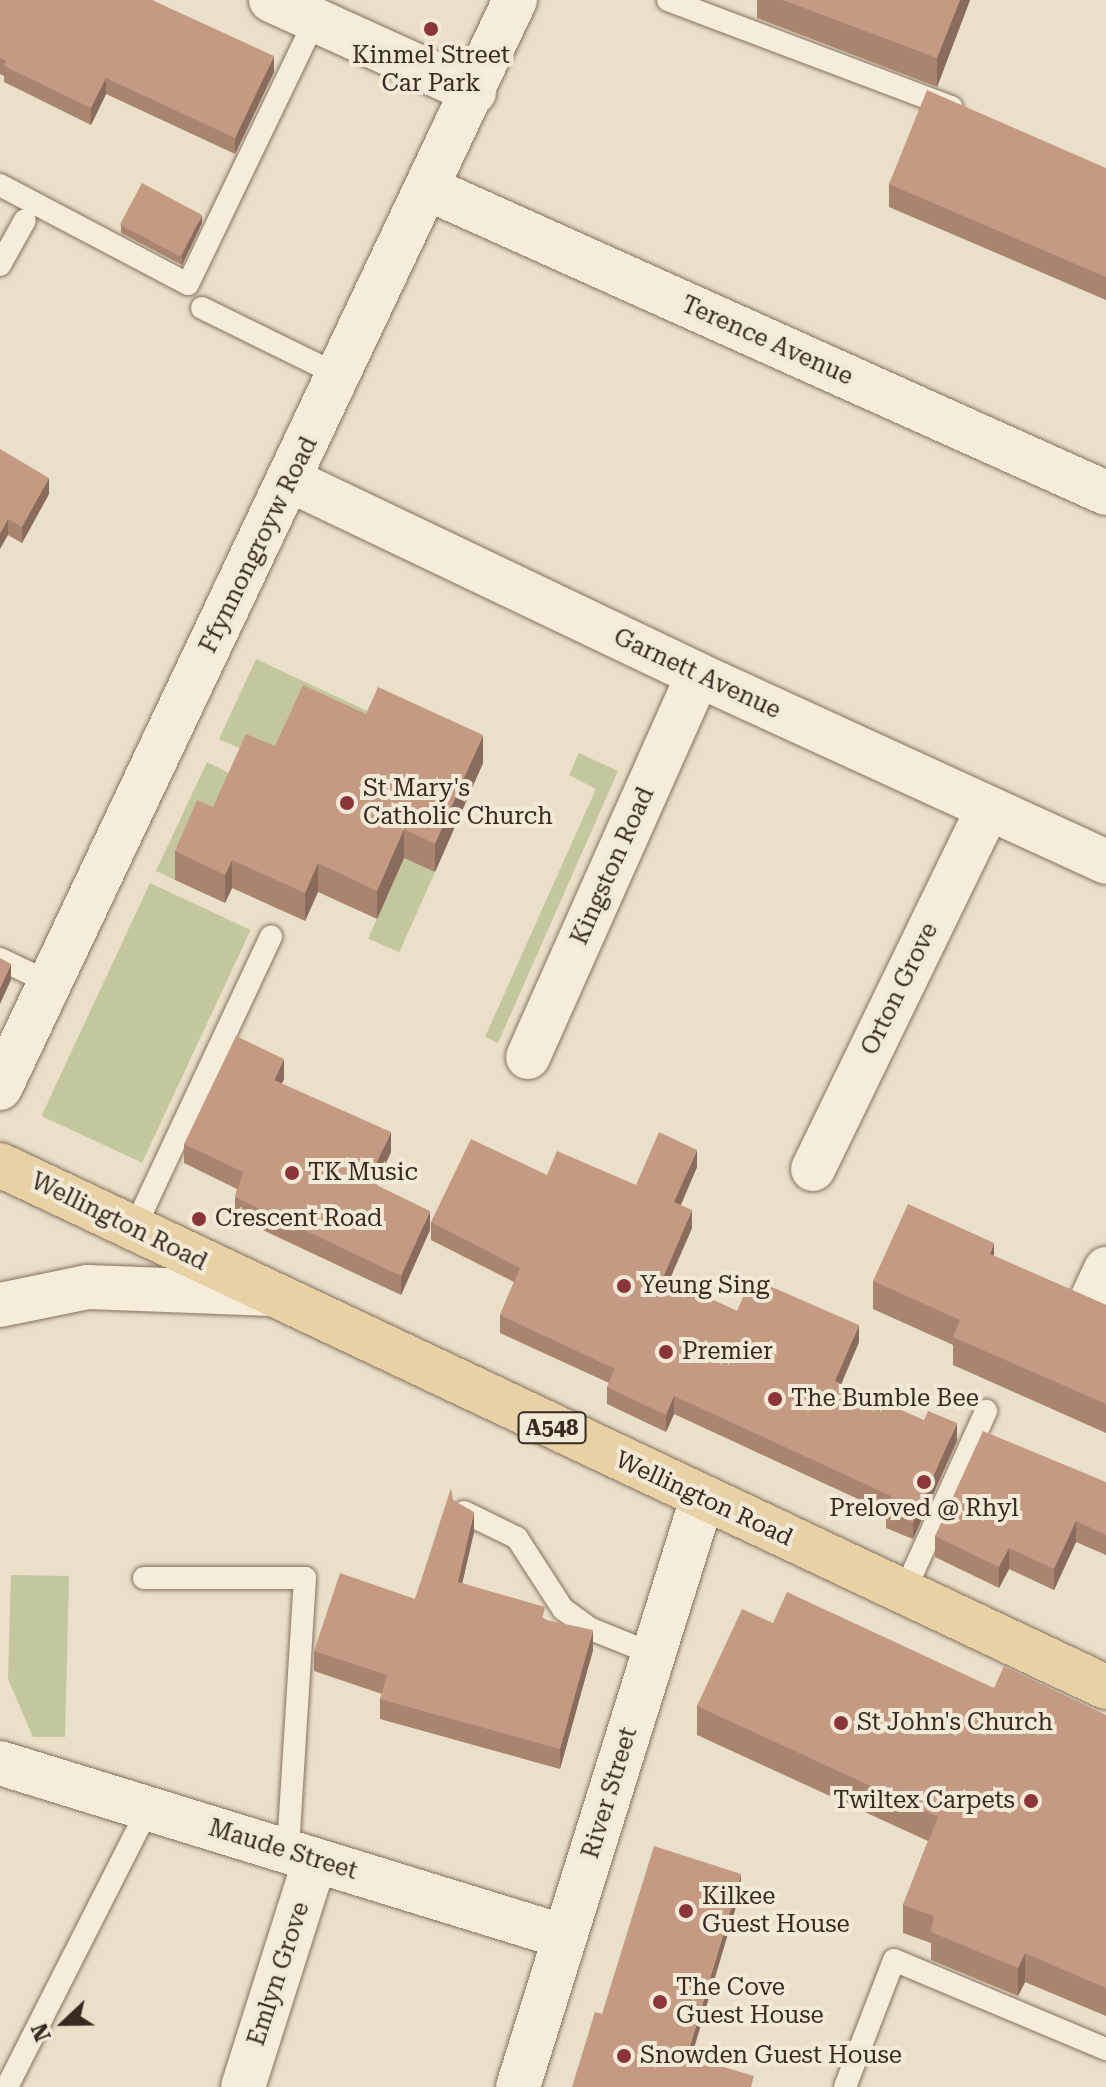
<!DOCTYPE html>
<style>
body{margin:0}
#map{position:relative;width:1106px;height:2087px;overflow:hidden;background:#eadfc8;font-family:"Roboto Serif",serif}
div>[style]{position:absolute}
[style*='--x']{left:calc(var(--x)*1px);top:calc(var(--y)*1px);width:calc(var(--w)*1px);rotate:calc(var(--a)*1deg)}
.green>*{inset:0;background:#c3c79d;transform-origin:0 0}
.roads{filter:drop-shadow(0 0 2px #84715f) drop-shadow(0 0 2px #84715f)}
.service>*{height:22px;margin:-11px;padding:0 11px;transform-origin:11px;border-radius:11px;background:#f5ecda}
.minor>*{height:44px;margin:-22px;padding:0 22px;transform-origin:22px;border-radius:22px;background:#f5ecda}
.primary>*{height:44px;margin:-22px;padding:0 22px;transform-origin:22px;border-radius:22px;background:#e8d1a4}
.wall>*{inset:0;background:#a98570}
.shaded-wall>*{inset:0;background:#896c5b}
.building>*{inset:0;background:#c49b82;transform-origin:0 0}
.dots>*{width:22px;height:22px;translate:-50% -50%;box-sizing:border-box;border:4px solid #f2e9d6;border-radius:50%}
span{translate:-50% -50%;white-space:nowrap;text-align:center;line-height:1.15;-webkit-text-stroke:8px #f2e9d6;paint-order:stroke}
.shield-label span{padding:2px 6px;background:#f2e9d6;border:2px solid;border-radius:6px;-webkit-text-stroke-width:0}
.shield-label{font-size:22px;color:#362a21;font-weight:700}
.poi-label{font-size:24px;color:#362a21}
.left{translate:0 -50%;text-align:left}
.right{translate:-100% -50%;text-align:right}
.street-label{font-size:24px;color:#362a21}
.north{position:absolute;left:24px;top:1983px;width:80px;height:80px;-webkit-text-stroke:6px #f2e9d6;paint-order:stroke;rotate:248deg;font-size:22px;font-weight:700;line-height:32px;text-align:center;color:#362a21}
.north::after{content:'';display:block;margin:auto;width:28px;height:36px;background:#362a21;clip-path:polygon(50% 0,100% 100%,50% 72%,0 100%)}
</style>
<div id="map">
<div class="green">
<i style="clip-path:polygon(256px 659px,378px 716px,279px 766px,219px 739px)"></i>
<i style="clip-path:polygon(579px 753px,618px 771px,498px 1043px,485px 1037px,596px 789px,569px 775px)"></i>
<i style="clip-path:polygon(207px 762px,239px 778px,197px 829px,175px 880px,156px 871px)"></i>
<i style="left:404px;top:858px;width:34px;height:88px;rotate:24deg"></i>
<i style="left:150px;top:883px;width:111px;height:257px;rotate:25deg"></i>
<i style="clip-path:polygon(11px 1575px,69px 1576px,65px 1737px,33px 1737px,8px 1679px)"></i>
</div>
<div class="roads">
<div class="service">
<i style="--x:668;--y:0;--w:303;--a:20.7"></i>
<i style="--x:0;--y:185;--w:212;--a:27.8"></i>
<i style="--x:188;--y:284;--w:293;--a:-64.3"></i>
<i style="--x:0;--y:265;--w:51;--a:-60.9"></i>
<i style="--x:202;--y:308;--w:154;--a:26.2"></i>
<i style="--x:0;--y:959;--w:55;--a:25.6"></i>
<i style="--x:134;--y:1229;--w:323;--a:-64.9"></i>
<i style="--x:464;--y:1512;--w:59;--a:26.1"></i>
<i style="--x:517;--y:1538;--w:85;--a:57.1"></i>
<i style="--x:563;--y:1609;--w:34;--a:36"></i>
<i style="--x:591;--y:1629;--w:67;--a:22"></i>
<i style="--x:144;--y:1578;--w:161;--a:0"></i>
<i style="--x:305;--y:1578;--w:275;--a:93.6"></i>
<i style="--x:904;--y:1592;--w:199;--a:-65.6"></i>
<i style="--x:7;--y:2087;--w:312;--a:-63.1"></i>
<i style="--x:845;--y:2087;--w:136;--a:-68.9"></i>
<i style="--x:894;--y:1960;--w:230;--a:22.8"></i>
</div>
<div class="minor">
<i style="--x:271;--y:0;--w:223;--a:24.4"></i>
<i style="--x:429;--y:189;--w:742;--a:24.18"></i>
<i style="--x:290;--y:480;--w:452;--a:25.5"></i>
<i style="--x:698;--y:675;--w:449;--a:24.6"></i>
<i style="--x:528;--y:1057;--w:418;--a:-66"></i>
<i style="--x:0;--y:1088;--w:1204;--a:-64.67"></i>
<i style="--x:813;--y:1169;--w:401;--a:-64.1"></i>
<i style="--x:1093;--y:1297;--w:31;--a:-65"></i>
<i style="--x:0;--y:1305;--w:90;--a:-11.6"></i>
<i style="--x:88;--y:1287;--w:183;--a:2.2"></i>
<i style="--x:0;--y:1763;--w:591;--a:17.12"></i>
<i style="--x:243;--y:2087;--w:238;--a:-72.4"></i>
<i style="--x:518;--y:2087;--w:616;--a:-72.62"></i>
</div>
<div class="primary">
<i style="--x:0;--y:1165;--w:1223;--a:25.27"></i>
</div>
</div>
<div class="wall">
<i style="clip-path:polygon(0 0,274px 72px,235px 154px,106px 94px,91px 125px,4px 82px,4px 76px,0 74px)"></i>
<i style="clip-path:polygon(757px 0,970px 0,937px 87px,757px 18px)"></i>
<i style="clip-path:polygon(1106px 168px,1106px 300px,889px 207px,889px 184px)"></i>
<i style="clip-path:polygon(202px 223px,182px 265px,121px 233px,121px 225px)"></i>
<i style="clip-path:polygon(0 449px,49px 494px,22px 543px,8px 535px)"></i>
<i style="clip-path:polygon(366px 714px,483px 763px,435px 872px,404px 858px,377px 919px,318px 892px,305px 921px,232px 888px,225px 903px,175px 880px,175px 851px,213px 807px,275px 746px)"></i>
<i style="clip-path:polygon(284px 1079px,281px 1084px,391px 1152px,376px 1184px,430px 1230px,401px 1295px,235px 1217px,235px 1197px,237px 1189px,184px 1163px,184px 1144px)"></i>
<i style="clip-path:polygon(697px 1167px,681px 1205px,692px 1228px,669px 1280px,737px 1311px,859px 1342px,841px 1384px,957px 1441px,913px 1539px,886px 1528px,886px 1512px,674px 1414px,666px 1432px,607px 1404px,607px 1387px,609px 1383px,500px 1333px,500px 1315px,514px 1282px,431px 1240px,431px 1222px,547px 1175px,636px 1185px)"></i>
<i style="clip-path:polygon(994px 1256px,1106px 1305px,1106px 1433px,953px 1365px,953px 1345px,873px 1309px,873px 1281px)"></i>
<i style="clip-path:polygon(1106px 1482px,1106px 1555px,1076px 1542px,1054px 1590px,1009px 1569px,999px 1588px,935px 1557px,935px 1536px)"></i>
<i style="clip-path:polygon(453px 1500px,474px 1532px,462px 1583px,545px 1619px,593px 1650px,560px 1769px,380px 1719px,380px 1699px,382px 1694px,314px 1671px,314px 1651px,415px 1599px)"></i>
<i style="clip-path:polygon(773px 1623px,994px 1688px,1106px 1715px,1106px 2016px,1025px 1982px,1018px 1996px,931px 1960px,931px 1943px,903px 1933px,903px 1905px,928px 1841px,697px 1735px,697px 1706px)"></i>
</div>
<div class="shaded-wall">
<i style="clip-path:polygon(960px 0,970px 0,937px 87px,937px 58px)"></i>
<i style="clip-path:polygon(274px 56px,274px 72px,235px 154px,235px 138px)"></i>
<i style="clip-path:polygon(106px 78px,106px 94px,91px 125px,91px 108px)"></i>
<i style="clip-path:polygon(202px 215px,202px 223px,182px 265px,182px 256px)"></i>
<i style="clip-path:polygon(49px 478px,49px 494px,22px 543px,22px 527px)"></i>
<i style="clip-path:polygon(8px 519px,8px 535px,0 549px,0 533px)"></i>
<i style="clip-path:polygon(483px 735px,483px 763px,435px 872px,435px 844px)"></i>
<i style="clip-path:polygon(404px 829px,404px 858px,377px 919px,377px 891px)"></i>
<i style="clip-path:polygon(232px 860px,232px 888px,225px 903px,225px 875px)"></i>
<i style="clip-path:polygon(318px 863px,318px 892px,305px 921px,305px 893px)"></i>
<i style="clip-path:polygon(11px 964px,11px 980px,0 1004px,0 988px)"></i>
<i style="clip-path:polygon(284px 1059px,284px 1079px,274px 1100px,274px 1080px)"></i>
<i style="clip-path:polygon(391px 1132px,391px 1152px,368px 1200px,368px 1181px)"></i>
<i style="clip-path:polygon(697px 1150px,697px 1167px,674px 1220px,674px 1202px)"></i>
<i style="clip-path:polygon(692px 1210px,692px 1228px,663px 1295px,663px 1278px)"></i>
<i style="clip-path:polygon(430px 1211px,430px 1230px,401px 1295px,401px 1276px)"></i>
<i style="clip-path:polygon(994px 1243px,994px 1272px,990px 1254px)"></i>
<i style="clip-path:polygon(859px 1325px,859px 1342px,835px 1399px,835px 1381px)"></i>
<i style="clip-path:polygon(674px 1396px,674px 1414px,666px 1432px,666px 1415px)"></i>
<i style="clip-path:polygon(957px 1423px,957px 1441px,913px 1539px,913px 1522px)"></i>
<i style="clip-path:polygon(474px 1512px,474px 1532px,458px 1602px,458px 1582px)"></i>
<i style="clip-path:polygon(1076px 1521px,1076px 1542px,1054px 1590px,1054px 1569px)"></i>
<i style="clip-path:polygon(1009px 1548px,1009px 1569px,999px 1588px,999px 1567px)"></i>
<i style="clip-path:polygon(593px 1630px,593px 1650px,560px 1769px,560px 1749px)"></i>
<i style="clip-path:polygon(741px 1874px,741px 1890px,687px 2072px,687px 2056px)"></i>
<i style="clip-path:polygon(1025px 1953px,1025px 1982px,1018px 1996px,1018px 1968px)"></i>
</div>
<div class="building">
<i style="clip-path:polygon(0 0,152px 0,274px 56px,235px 138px,106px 78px,91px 108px,4px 66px,6px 61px,0 58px)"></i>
<i style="clip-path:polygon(783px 0,960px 0,937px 58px)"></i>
<i style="clip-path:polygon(927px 90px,1106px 168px,1106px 277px,889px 184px)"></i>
<i style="left:142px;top:183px;width:68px;height:47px;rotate:28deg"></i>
<i style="clip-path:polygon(0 449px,49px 478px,22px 527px,8px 519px,0 533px)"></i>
<i style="clip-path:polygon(303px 685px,366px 714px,378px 687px,483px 735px,435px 844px,404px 829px,377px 891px,318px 863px,305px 893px,232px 860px,225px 875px,175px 851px,197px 800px,213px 807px,246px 734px,275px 746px)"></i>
<i style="clip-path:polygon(0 958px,11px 964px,0 988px)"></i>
<i style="clip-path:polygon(236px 1036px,284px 1059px,274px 1080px,391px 1132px,368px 1181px,430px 1211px,401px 1276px,235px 1197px,243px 1172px,184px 1144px)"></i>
<i style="clip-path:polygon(659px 1132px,697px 1150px,674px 1202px,692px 1210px,663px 1278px,737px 1311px,751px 1278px,859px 1325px,835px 1381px,924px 1420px,928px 1411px,957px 1423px,913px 1522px,886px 1510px,891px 1496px,674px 1396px,666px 1415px,607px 1387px,615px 1369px,500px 1315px,520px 1268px,431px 1222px,471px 1139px,547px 1175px,557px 1151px,636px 1185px)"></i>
<i style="clip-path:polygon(908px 1204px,994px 1243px,990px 1254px,1106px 1305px,1106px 1404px,953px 1337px,960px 1320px,873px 1281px)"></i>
<i style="clip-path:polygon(983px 1431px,1106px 1482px,1106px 1535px,1076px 1521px,1054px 1569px,1009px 1548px,999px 1567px,935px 1536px)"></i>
<i style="clip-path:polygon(451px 1488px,453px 1500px,474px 1512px,458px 1582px,545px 1607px,542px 1619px,593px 1630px,560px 1749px,380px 1699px,387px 1675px,314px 1651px,340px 1573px,415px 1599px)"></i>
<i style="clip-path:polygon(787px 1592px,994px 1688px,1004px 1666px,1106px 1715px,1106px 1988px,1025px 1953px,1018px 1968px,931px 1932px,934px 1916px,903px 1905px,938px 1817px,697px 1706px,742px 1609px,773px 1623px)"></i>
<i style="clip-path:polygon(654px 1846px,741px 1874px,687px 2056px,754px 2076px,751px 2087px,572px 2087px,595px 2012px,602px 2014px)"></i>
</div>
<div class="dots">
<i style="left:431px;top:29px;background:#8c3538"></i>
<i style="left:347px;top:803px;background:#8c3538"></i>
<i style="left:292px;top:1173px;background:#8c3538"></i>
<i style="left:199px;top:1219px;background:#8c3538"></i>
<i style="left:624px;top:1286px;background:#8c3538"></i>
<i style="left:666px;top:1352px;background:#8c3538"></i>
<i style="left:775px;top:1399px;background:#8c3538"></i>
<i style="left:924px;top:1482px;background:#8c3538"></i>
<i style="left:841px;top:1723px;background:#8c3538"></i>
<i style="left:1031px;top:1801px;background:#8c3538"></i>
<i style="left:686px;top:1911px;background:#8c3538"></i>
<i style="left:660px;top:2002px;background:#8c3538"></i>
<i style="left:624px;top:2056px;background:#8c3538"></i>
</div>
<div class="shield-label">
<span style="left:552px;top:1428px">A548</span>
</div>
<div class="poi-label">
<span style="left:431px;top:70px">Kinmel Street<br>Car Park</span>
<span class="left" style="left:363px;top:803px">St Mary's<br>Catholic Church</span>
<span class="left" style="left:308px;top:1173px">TK Music</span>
<span class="left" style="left:215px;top:1219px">Crescent Road</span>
<span class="left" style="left:640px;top:1286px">Yeung Sing</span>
<span class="left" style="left:682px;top:1352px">Premier</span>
<span class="left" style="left:791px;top:1399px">The Bumble Bee</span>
<span style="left:924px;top:1509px">Preloved @ Rhyl</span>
<span class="left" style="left:857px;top:1723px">St John's Church</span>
<span class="right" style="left:1015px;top:1801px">Twiltex Carpets</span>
<span class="left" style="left:702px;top:1911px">Kilkee<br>Guest House</span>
<span class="left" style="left:676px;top:2002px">The Cove<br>Guest House</span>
<span class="left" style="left:640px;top:2056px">Snowden Guest House</span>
</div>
<div class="street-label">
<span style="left:767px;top:341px;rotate:24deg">Terence Avenue</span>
<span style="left:259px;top:545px;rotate:-64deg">Ffynnongroyw Road</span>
<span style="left:697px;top:674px;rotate:25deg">Garnett Avenue</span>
<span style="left:613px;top:866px;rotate:-66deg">Kingston Road</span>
<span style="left:900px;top:989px;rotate:-64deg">Orton Grove</span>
<span style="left:119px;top:1222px;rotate:26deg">Wellington Road</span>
<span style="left:704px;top:1499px;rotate:25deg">Wellington Road</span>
<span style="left:610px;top:1793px;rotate:-73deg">River Street</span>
<span style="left:283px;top:1850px;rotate:17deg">Maude Street</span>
<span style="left:279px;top:1974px;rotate:-72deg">Emlyn Grove</span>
</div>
<div class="north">N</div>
</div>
